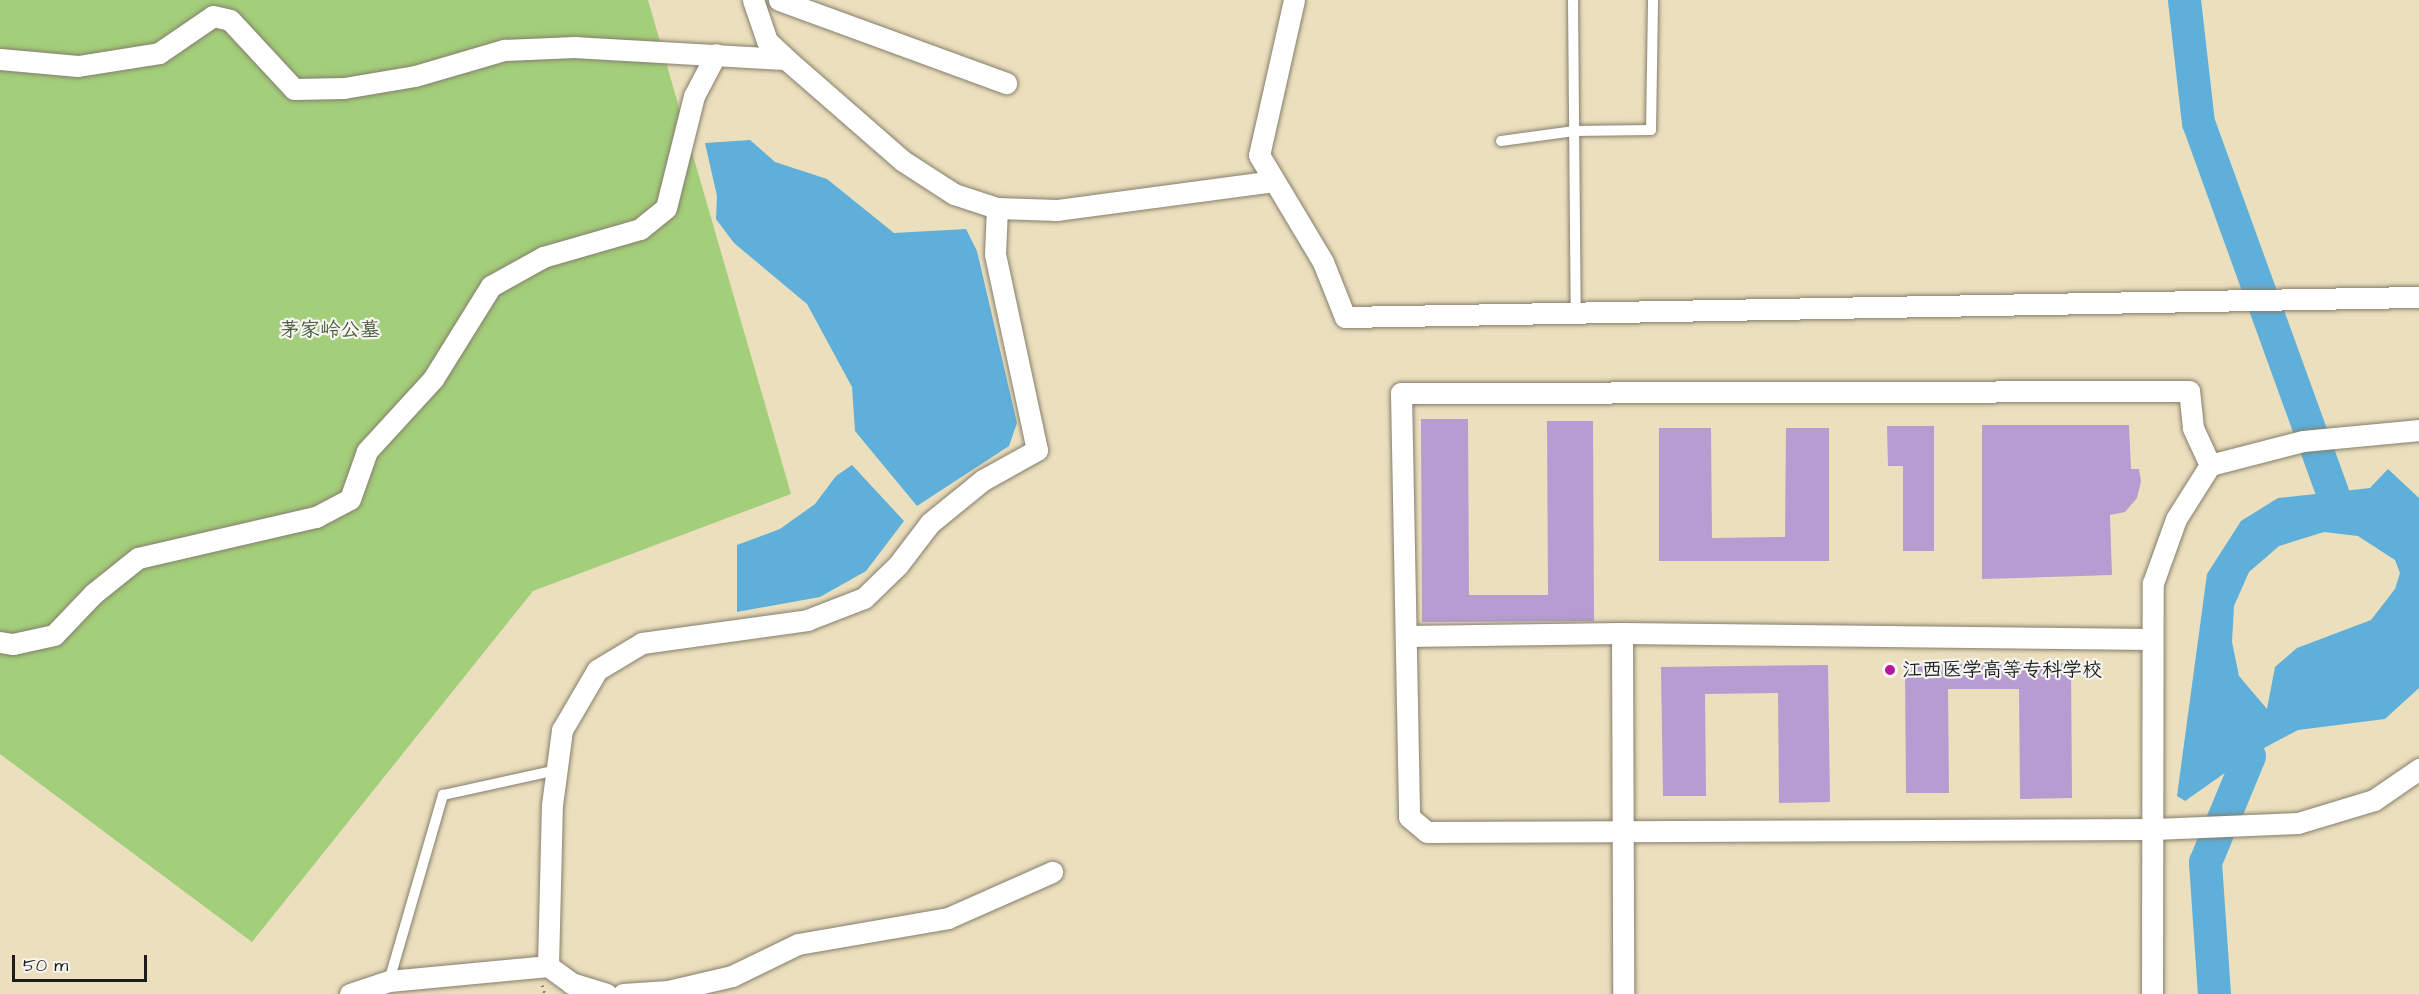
<!DOCTYPE html>
<meta charset="utf-8">
<style>
body{margin:0}
#map{position:relative;width:2419px;height:994px;overflow:hidden;background:#ebdfbd;font-family:"Architects Daughter","LXGW WenKai TC",sans-serif}
div>[style]{position:absolute}
[style*='--x']{left:calc(var(--x)*1px);top:calc(var(--y)*1px);width:calc(var(--w)*1px);rotate:calc(var(--a)*1deg)}
.green>*{inset:0;background:#a3ce7a}
.water>*{inset:0;background:#5eafd9}
.river>*{height:33px;margin:-16.5px;padding:0 16.5px;transform-origin:16.5px;border-radius:16.5px;background:#5eafd9}
.building>*{inset:0;background:#b69cd0}
.path>*{height:3px;margin-top:-1.5px;transform-origin:0;background:repeating-linear-gradient(90deg,#847e6c 0 1.5px,transparent 0 6px)}
.roads{filter:drop-shadow(0 0 2px #847e6c) drop-shadow(0 0 2px #847e6c)}
.service>*{height:10px;margin:-5px;padding:0 5px;transform-origin:5px;border-radius:5px;background:#fff}
.minor>*{height:21px;margin:-10.5px;padding:0 10.5px;transform-origin:10.5px;border-radius:10.5px;background:#fff}
.dots>*{width:16px;height:16px;translate:-50% -50%;box-sizing:border-box;border:3px solid #f6f6f2;border-radius:50%}
span{translate:-50% -50%;white-space:nowrap;text-align:center;line-height:1.15;-webkit-text-stroke:4.5px #f6f6f2;paint-order:stroke}
.park-label{font-size:20px;color:#4b5a3d}
.poi-label{font-size:20px;color:#1c1c1c}
.left{translate:0 -50%;text-align:left}
.scale{position:absolute;left:12px;top:955px;width:135px;height:27px;box-sizing:border-box;border:3px solid #1c1c1c;border-top:0;padding-left:8px;font-size:18px;line-height:21px;white-space:nowrap;color:#1c1c1c;-webkit-text-stroke:4px #f6f6f2;paint-order:stroke}
</style>
<div id="map">
<div class="green">
<i style="clip-path:polygon(0 0,648px 0,791px 494px,533px 591px,252px 942px,0 754px)"></i>
</div>
<div class="water">
<i style="clip-path:polygon(750px 140px,775px 162px,827px 179px,894px 233px,966px 229px,977px 251px,1017px 423px,1009px 446px,917px 506px,855px 431px,852px 387px,807px 304px,734px 243px,716px 219px,717px 196px,705px 143px)"></i>
<i style="clip-path:polygon(852px 465px,904px 521px,866px 571px,820px 597px,737px 612px,737px 545px,780px 529px,815px 504px,836px 476px)"></i>
<i style="clip-path:polygon(evenodd,2388px 469px,2419px 498px,2419px 688px,2385px 719px,2298px 730px,2249px 756px,2185px 801px,2177px 796px,2207px 574px,2241px 521px,2278px 498px,2370px 488px,2388px 469px,2324px 532px,2358px 536px,2395px 560px,2400px 573px,2395px 589px,2371px 620px,2297px 648px,2275px 667px,2267px 709px,2239px 676px,2232px 642px,2234px 606px,2249px 572px,2279px 546px,2324px 532px)"></i>
</div>
<div class="river">
<i style="--x:2184;--y:0;--w:123;--a:83.5"></i>
<i style="--x:2198;--y:122;--w:394;--a:70.1"></i>
<i style="--x:2214;--y:994;--w:132;--a:-93.9"></i>
<i style="--x:2205;--y:862;--w:115;--a:-67.5"></i>
</div>
<div class="building">
<i style="clip-path:polygon(1421px 419px,1468px 419px,1469px 595px,1548px 595px,1547px 421px,1593px 421px,1594px 621px,1422px 622px)"></i>
<i style="clip-path:polygon(1982px 425px,2129px 425px,2131px 469px,2139px 469px,2141px 481px,2137px 498px,2125px 512px,2110px 515px,2112px 575px,1982px 579px)"></i>
<i style="clip-path:polygon(1887px 426px,1934px 426px,1934px 551px,1903px 551px,1903px 466px,1888px 466px)"></i>
<i style="clip-path:polygon(1659px 428px,1711px 428px,1712px 538px,1785px 537px,1786px 428px,1829px 428px,1829px 561px,1659px 561px)"></i>
<i style="clip-path:polygon(2071px 663px,2072px 798px,2020px 799px,2019px 689px,1948px 689px,1949px 793px,1906px 793px,1905px 665px)"></i>
<i style="clip-path:polygon(1828px 665px,1830px 802px,1779px 803px,1778px 693px,1705px 694px,1706px 796px,1663px 796px,1661px 667px)"></i>
</div>
<div class="path">
<i style="--x:542;--y:985;--w:9;--a:72"></i>
</div>
<div class="roads">
<div class="service">
<i style="--x:1573;--y:0;--w:313;--a:89.5"></i>
<i style="--x:1501;--y:141;--w:74;--a:-7.8"></i>
<i style="--x:1574;--y:131;--w:77;--a:-0.7"></i>
<i style="--x:1651;--y:130;--w:130;--a:-89.1"></i>
<i style="--x:389;--y:981;--w:194;--a:-73.8"></i>
<i style="--x:443;--y:795;--w:117;--a:-12.4"></i>
</div>
<div class="minor">
<i style="--x:753;--y:0;--w:43;--a:71.1"></i>
<i style="--x:767;--y:41;--w:26;--a:43"></i>
<i style="--x:779;--y:0;--w:242;--a:20.1"></i>
<i style="--x:1294;--y:0;--w:159;--a:102.7"></i>
<i style="--x:1259;--y:155;--w:125;--a:59.1"></i>
<i style="--x:1323;--y:262;--w:59;--a:68.2"></i>
<i style="--x:1345;--y:317;--w:1074;--a:-1.07"></i>
<i style="--x:0;--y:59;--w:78;--a:5.1"></i>
<i style="--x:78;--y:66;--w:82;--a:-9.1"></i>
<i style="--x:159;--y:53;--w:65;--a:-34.4"></i>
<i style="--x:213;--y:16;--w:17;--a:13"></i>
<i style="--x:230;--y:20;--w:94;--a:47.2"></i>
<i style="--x:294;--y:89;--w:50;--a:-1.1"></i>
<i style="--x:344;--y:88;--w:72;--a:-9.6"></i>
<i style="--x:415;--y:76;--w:93;--a:-16.3"></i>
<i style="--x:504;--y:50;--w:71;--a:-2.4"></i>
<i style="--x:575;--y:47;--w:211;--a:3.3"></i>
<i style="--x:786;--y:59;--w:155;--a:41.1"></i>
<i style="--x:903;--y:161;--w:61;--a:32.9"></i>
<i style="--x:954;--y:194;--w:45;--a:18"></i>
<i style="--x:997;--y:208;--w:60;--a:1.9"></i>
<i style="--x:1057;--y:210;--w:218;--a:-7.6"></i>
<i style="--x:2210;--y:465;--w:41;--a:-114.7"></i>
<i style="--x:2193;--y:428;--w:37;--a:-96"></i>
<i style="--x:2189;--y:391;--w:788;--a:179.85"></i>
<i style="--x:1401;--y:393;--w:424;--a:88.9"></i>
<i style="--x:1409;--y:817;--w:23;--a:40"></i>
<i style="--x:1427;--y:832;--w:727;--a:-0.24"></i>
<i style="--x:2154;--y:829;--w:144;--a:-2.4"></i>
<i style="--x:2298;--y:823;--w:79;--a:-16.8"></i>
<i style="--x:2374;--y:800;--w:55;--a:-34.6"></i>
<i style="--x:1622;--y:633;--w:361;--a:89.8"></i>
<i style="--x:1406;--y:636;--w:216;--a:-0.8"></i>
<i style="--x:1622;--y:633;--w:528;--a:0.65"></i>
<i style="--x:0;--y:642;--w:13;--a:9"></i>
<i style="--x:13;--y:644;--w:42;--a:-12.4"></i>
<i style="--x:54;--y:635;--w:57;--a:-46.4"></i>
<i style="--x:93;--y:594;--w:58;--a:-38.7"></i>
<i style="--x:138;--y:558;--w:183;--a:-13"></i>
<i style="--x:316;--y:517;--w:38;--a:-28"></i>
<i style="--x:350;--y:499;--w:51;--a:-70.5"></i>
<i style="--x:367;--y:451;--w:98;--a:-47.5"></i>
<i style="--x:433;--y:379;--w:110;--a:-58.1"></i>
<i style="--x:491;--y:286;--w:60;--a:-29.1"></i>
<i style="--x:543;--y:257;--w:101;--a:-16.1"></i>
<i style="--x:640;--y:229;--w:33;--a:-39"></i>
<i style="--x:666;--y:208;--w:115;--a:-76"></i>
<i style="--x:694;--y:96;--w:47;--a:-62.4"></i>
<i style="--x:548;--y:966;--w:29;--a:36"></i>
<i style="--x:571;--y:983;--w:37;--a:17"></i>
<i style="--x:350;--y:994;--w:41;--a:-18.4"></i>
<i style="--x:389;--y:981;--w:160;--a:-5.4"></i>
<i style="--x:548;--y:966;--w:161;--a:-88.6"></i>
<i style="--x:552;--y:805;--w:76;--a:-82.4"></i>
<i style="--x:562;--y:730;--w:69;--a:-59.7"></i>
<i style="--x:597;--y:670;--w:52;--a:-31"></i>
<i style="--x:642;--y:643;--w:167;--a:-7.9"></i>
<i style="--x:807;--y:620;--w:61;--a:-21.1"></i>
<i style="--x:864;--y:598;--w:47;--a:-44.1"></i>
<i style="--x:898;--y:565;--w:53;--a:-52.7"></i>
<i style="--x:930;--y:523;--w:68;--a:-39.1"></i>
<i style="--x:983;--y:480;--w:62;--a:-29.1"></i>
<i style="--x:1037;--y:450;--w:200;--a:-102.1"></i>
<i style="--x:995;--y:254;--w:46;--a:-87.5"></i>
<i style="--x:623;--y:994;--w:45;--a:-3.8"></i>
<i style="--x:668;--y:991;--w:66;--a:-13.2"></i>
<i style="--x:732;--y:976;--w:73;--a:-25.9"></i>
<i style="--x:798;--y:944;--w:152;--a:-9.8"></i>
<i style="--x:948;--y:918;--w:114;--a:-23.9"></i>
<i style="--x:2152;--y:994;--w:411;--a:-89.9"></i>
<i style="--x:2153;--y:583;--w:68;--a:-70.2"></i>
<i style="--x:2176;--y:519;--w:64;--a:-57.8"></i>
<i style="--x:2210;--y:465;--w:96;--a:-14.5"></i>
<i style="--x:2303;--y:441;--w:117;--a:-5.4"></i>
</div>
</div>
<div class="dots">
<i style="left:1890px;top:670px;background:#b5179e"></i>
</div>
<div class="park-label">
<span style="left:330px;top:330px">茅家岭公墓</span>
</div>
<div class="poi-label">
<span class="left" style="left:1902px;top:670px">江西医学高等专科学校</span>
</div>
<div class="scale">50 m</div>
</div>
